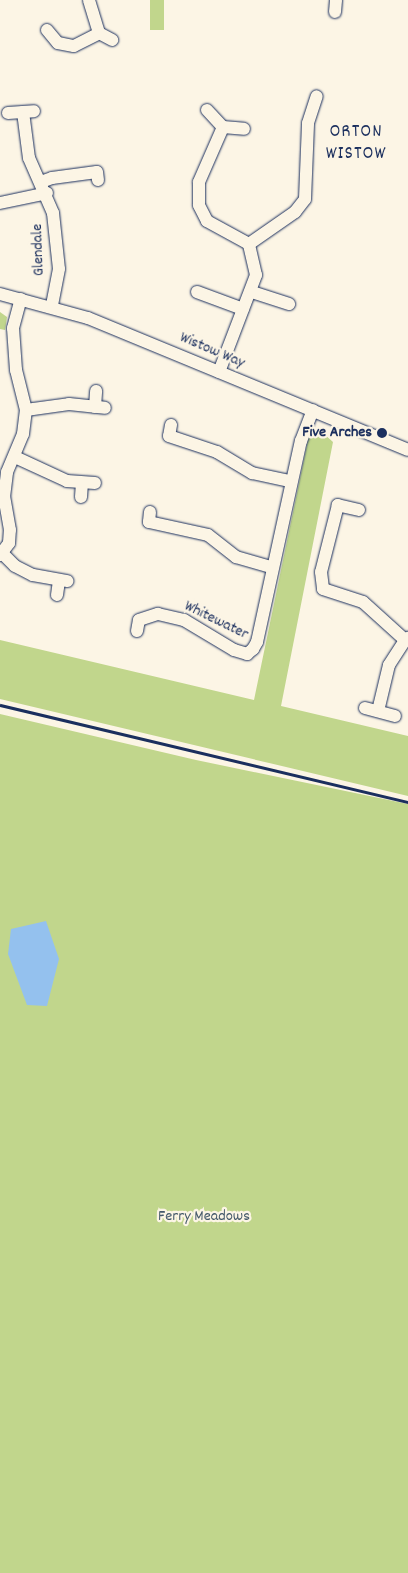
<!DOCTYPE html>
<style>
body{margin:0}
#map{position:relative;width:408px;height:1573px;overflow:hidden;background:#fcf5e5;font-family:Dekko,sans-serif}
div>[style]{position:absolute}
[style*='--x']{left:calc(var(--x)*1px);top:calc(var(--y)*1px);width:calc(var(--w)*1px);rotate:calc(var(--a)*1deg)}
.green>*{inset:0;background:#c1d68c;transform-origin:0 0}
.water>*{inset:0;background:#94c1ee}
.roads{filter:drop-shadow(0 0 1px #1b2f5e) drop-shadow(0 0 1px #1b2f5e)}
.minor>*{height:12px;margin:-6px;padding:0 6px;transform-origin:6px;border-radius:6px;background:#fcf5e5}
.rail>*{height:3px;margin:-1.5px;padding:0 1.5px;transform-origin:1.5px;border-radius:1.5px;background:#1b2f5e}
.dots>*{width:14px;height:14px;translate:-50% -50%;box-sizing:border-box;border:2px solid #fcf5e5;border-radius:50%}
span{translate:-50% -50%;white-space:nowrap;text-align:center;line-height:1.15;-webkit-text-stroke:4.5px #fcf5e5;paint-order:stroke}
.street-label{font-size:16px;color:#1b2f5e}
.poi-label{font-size:16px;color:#1b2f5e;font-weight:700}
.right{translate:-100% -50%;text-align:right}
.park-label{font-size:16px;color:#44596a}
.quarter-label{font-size:19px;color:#1b2f5e;letter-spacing:1px}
</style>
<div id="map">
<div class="green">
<i style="left:150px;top:0;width:14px;height:30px"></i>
<i style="clip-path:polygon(0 312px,7px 317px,5px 330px,0 329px)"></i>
<i style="clip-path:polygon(323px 433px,333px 442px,281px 706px,408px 736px,408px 796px,0 699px,0 640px,254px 700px,309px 435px)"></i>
<i style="clip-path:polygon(0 714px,196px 760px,408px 804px,408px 1573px,0 1573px)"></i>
</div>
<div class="water">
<i style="clip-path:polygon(46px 921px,59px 959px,47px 1006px,27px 1005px,8px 954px,11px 929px)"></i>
</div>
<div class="roads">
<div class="minor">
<i style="--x:335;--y:12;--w:12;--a:-85"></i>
<i style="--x:47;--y:30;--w:17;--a:50"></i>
<i style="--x:58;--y:43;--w:16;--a:11"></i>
<i style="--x:74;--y:46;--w:28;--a:-27"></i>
<i style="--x:99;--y:33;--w:34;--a:-107"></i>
<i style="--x:99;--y:33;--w:15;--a:28"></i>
<i style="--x:207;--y:110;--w:23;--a:47"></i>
<i style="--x:223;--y:127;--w:21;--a:5"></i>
<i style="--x:23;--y:112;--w:46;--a:82.6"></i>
<i style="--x:29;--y:158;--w:60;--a:66.4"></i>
<i style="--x:53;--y:213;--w:56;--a:83.9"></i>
<i style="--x:59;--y:269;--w:38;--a:101"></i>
<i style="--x:8;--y:113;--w:26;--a:-4"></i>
<i style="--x:41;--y:182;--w:12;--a:-20"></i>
<i style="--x:52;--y:178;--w:45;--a:-7.6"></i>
<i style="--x:97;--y:172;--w:8;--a:83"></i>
<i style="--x:0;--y:203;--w:48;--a:-12"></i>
<i style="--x:249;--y:244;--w:56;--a:-34.8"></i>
<i style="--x:295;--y:212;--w:16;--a:-52"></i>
<i style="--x:305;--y:199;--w:76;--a:-87.7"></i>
<i style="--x:308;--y:123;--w:28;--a:-72"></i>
<i style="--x:197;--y:292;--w:49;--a:20.3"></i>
<i style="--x:252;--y:292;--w:39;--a:18"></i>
<i style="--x:0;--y:294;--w:91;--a:15.3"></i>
<i style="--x:88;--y:318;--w:346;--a:22.4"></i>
<i style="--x:219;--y:372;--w:104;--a:-69.1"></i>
<i style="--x:256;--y:275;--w:32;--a:-103"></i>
<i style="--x:249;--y:244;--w:48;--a:-151.3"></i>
<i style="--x:207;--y:221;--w:18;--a:-117"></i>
<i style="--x:199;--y:205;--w:23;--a:-90"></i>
<i style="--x:199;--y:182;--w:60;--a:-66.4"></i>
<i style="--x:95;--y:407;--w:16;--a:-86"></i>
<i style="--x:26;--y:410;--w:43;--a:-7.9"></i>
<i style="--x:69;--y:404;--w:36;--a:6"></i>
<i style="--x:171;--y:425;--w:11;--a:100"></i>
<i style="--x:169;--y:436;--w:51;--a:18.4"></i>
<i style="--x:217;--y:452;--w:41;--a:31"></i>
<i style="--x:252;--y:473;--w:40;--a:12"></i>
<i style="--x:15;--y:457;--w:57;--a:24.8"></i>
<i style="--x:67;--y:481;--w:28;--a:4"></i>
<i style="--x:81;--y:497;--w:13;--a:-86"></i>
<i style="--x:359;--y:510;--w:22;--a:-167"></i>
<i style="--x:338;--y:505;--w:69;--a:104.2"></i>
<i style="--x:321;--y:572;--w:17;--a:83"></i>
<i style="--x:323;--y:589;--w:42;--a:18"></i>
<i style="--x:363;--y:602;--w:57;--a:42.1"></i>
<i style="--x:405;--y:640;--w:4;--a:-34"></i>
<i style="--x:150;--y:512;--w:10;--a:96"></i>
<i style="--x:149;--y:522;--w:60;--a:12.4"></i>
<i style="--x:208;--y:535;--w:36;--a:38"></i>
<i style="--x:236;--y:557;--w:37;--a:16"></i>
<i style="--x:2;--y:553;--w:18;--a:45"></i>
<i style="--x:15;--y:566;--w:20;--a:27"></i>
<i style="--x:33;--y:575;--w:35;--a:10"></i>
<i style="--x:0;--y:555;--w:15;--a:-53"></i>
<i style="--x:9;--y:543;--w:13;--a:-86"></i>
<i style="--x:10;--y:530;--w:34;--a:-100"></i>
<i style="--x:4;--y:497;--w:25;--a:-83"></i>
<i style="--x:7;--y:472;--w:41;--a:-67.2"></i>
<i style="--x:23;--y:434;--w:24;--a:-83"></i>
<i style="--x:26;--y:410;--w:41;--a:-104"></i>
<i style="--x:16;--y:370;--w:42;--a:-94.1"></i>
<i style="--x:13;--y:328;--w:30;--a:-75"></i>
<i style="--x:57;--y:595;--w:15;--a:-82"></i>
<i style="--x:137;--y:631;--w:11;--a:-80"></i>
<i style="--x:139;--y:620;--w:20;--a:-18"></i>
<i style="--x:158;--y:614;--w:27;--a:13"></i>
<i style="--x:184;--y:620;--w:58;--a:31"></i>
<i style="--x:234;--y:650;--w:14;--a:17"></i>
<i style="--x:247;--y:654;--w:8;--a:-40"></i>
<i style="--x:253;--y:649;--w:8;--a:-60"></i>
<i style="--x:257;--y:642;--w:206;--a:-77.7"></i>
<i style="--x:301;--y:441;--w:33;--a:-69"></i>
<i style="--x:365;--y:708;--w:31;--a:15"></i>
<i style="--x:378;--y:711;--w:47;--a:-76.6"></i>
<i style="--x:389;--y:665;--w:30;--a:-57"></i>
</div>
</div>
<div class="rail">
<i style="--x:0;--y:705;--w:419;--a:13.4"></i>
</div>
<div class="dots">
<i style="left:382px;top:433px;background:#1b2f5e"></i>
</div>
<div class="street-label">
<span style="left:39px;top:250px;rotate:-92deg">Glendale</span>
<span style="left:212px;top:351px;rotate:23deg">Wistow Way</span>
<span style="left:216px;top:621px;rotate:26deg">Whitewater</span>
</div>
<div class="poi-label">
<span class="right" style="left:372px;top:433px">Five Arches</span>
</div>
<div class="park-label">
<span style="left:204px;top:1217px">Ferry Meadows</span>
</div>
<div class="quarter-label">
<span style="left:356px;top:144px">ORTON<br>WISTOW</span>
</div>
</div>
